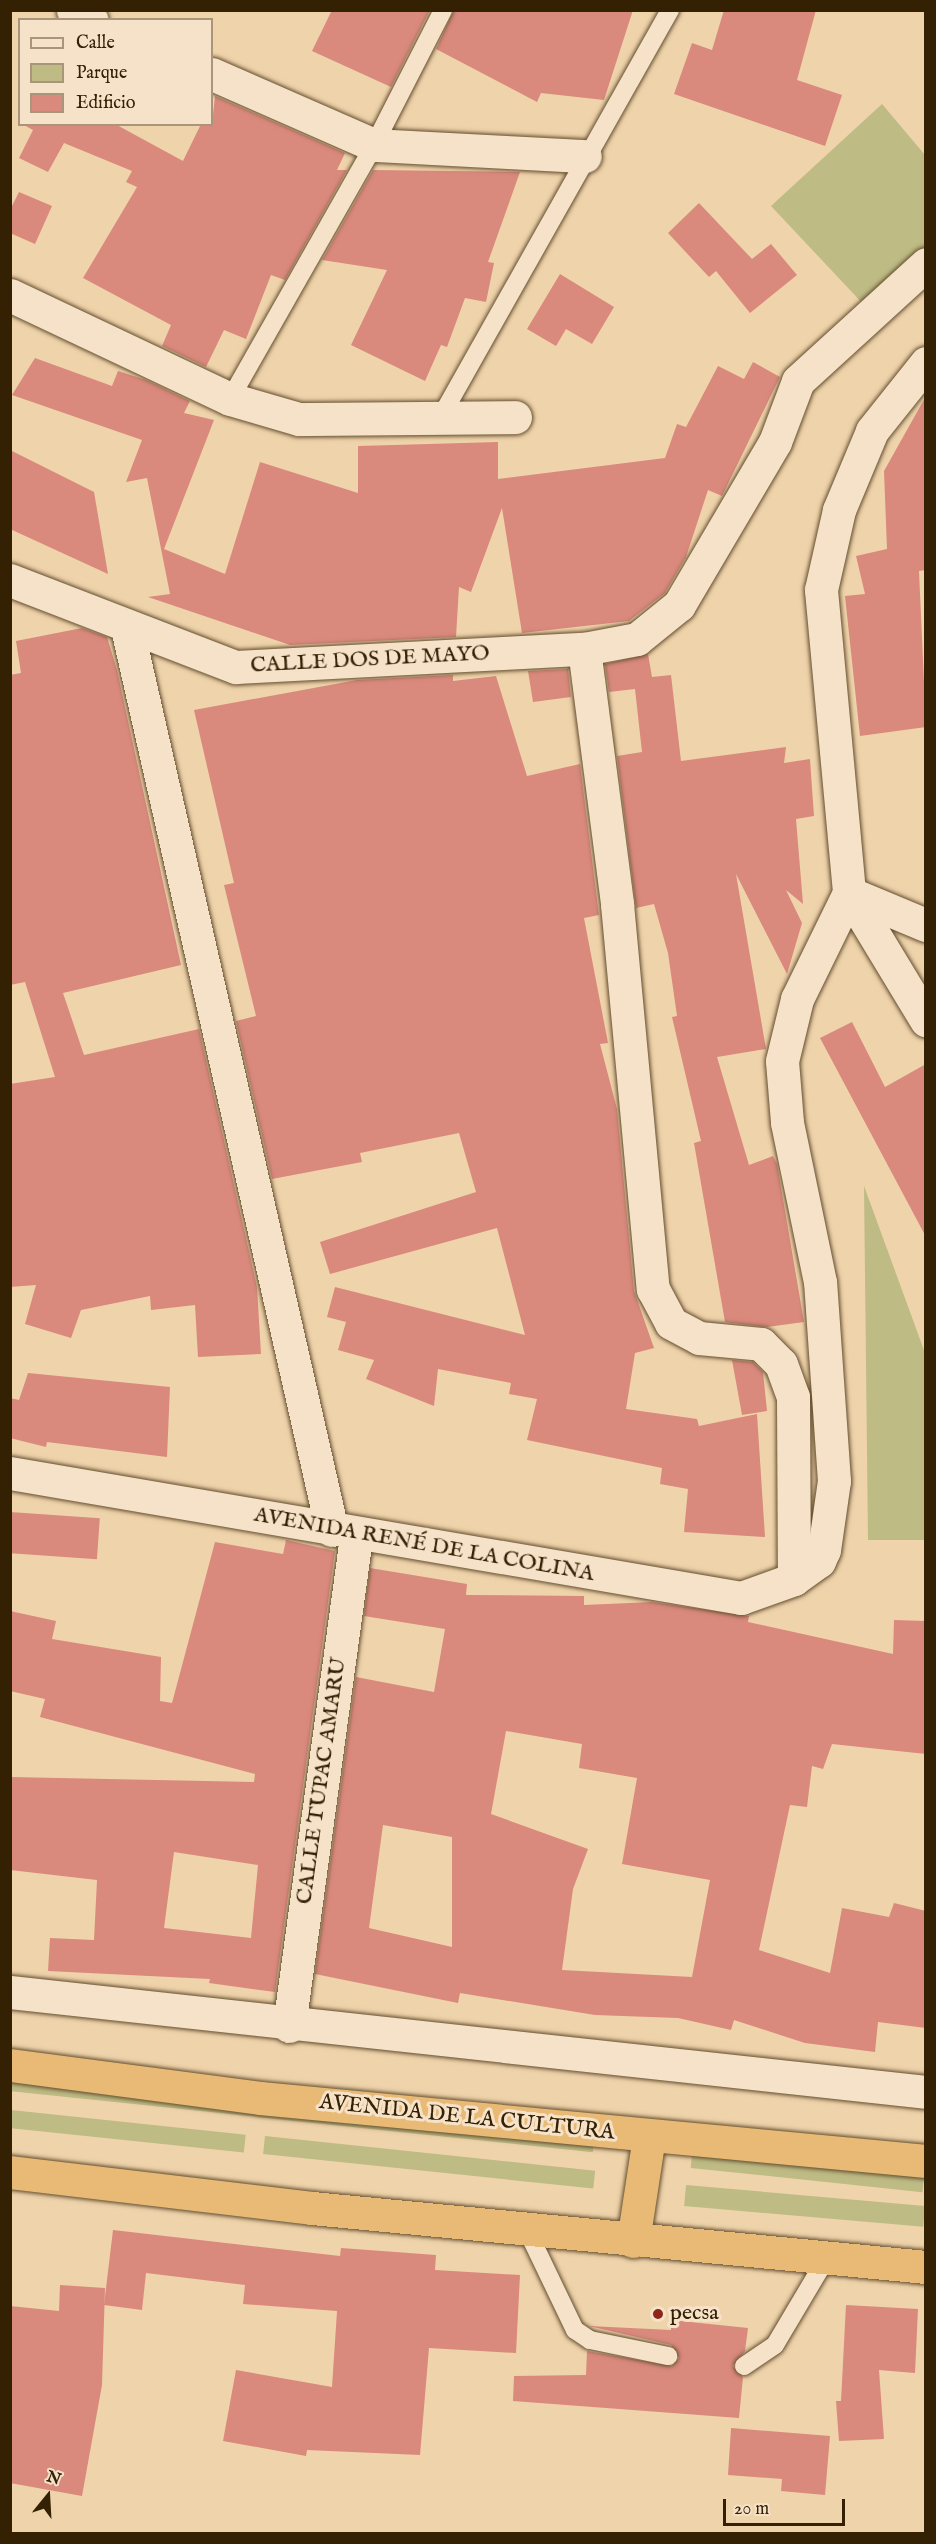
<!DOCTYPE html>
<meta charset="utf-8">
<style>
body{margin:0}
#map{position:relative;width:936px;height:2544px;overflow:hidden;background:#efd3ab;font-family:"IM FELL English",serif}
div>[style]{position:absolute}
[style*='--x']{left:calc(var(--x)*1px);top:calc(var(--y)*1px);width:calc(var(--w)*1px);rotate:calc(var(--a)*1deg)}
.green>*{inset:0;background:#bebb85;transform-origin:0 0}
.building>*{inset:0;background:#da897d;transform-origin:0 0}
.roads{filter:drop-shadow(0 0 2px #634e2e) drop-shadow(0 0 2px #634e2e)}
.service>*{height:18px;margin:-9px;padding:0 9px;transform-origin:9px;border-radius:9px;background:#f5e2c8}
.minor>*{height:33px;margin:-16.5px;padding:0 16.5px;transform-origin:16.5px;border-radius:16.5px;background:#f5e2c8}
.trunk>*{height:33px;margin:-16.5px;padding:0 16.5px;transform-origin:16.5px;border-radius:16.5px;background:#e8ba76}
.dots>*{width:16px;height:16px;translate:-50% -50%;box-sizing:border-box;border:3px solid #f5e2c8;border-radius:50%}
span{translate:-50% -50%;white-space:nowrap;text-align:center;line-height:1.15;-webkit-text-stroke:6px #f5e2c8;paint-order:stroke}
.street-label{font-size:22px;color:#342104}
.poi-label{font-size:22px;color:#342104}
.left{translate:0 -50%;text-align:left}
.frame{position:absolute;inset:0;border:12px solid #342104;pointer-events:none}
.legend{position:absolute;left:18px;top:18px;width:195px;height:108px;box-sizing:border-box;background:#f5e2c8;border:2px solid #a8957a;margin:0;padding:8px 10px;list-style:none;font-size:18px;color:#342104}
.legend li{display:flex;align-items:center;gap:12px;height:30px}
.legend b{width:30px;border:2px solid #a8957a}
.north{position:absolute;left:18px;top:2466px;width:60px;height:60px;-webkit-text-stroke:4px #f5e2c8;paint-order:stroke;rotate:18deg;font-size:16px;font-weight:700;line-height:24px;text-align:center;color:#342104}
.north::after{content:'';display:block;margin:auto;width:21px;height:27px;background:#342104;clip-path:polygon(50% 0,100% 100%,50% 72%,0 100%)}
.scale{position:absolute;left:723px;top:2499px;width:122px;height:27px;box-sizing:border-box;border:3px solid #342104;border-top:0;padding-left:8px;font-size:18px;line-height:21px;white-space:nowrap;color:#342104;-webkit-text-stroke:4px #f5e2c8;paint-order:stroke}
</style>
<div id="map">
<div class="green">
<i style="clip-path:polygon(882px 104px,925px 155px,925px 253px,866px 307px,771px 206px)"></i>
<i style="clip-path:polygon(864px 1186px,925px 1353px,925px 1540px,868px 1540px)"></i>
<i style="left:11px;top:2072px;width:587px;height:19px;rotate:6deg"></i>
<i style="left:11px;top:2110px;width:236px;height:18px;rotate:6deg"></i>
<i style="left:265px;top:2136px;width:332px;height:18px;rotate:6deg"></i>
<i style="left:693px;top:2146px;width:233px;height:22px;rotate:6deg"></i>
<i style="left:686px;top:2185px;width:240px;height:21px;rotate:5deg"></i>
</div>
<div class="building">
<i style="clip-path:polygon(332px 10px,430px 10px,391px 87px,312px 51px)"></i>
<i style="clip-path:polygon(454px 10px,633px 10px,604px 100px,541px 93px,537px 102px,436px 49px)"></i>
<i style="clip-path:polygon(724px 10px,816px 10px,797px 80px,842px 95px,825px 146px,674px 94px,692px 43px,712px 50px)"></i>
<i style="clip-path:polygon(215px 96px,345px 153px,337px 170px,347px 170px,285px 280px,271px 275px,246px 339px,224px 330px,206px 367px,162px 346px,171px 325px,83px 278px,137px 187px,126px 182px,132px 171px,64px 143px,48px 172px,19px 158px,33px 130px,22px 124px,115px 124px,183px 161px,201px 124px,212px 124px)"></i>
<i style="clip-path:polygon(373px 170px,520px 172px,488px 262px,494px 263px,486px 302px,465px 298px,447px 347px,441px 345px,425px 381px,351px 345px,387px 270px,322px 260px)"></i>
<i style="clip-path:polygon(19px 192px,52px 206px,35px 244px,10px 233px,10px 210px)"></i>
<i style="clip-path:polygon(699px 203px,752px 259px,771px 244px,797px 275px,750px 313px,716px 271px,709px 277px,668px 233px)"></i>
<i style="clip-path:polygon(560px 274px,614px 307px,592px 344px,566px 329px,556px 346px,527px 329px)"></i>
<i style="clip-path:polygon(35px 358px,112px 386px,118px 371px,146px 380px,190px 401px,184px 413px,214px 420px,164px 549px,225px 574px,260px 462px,358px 493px,358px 446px,498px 442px,498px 479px,665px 458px,677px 424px,686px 427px,718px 366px,744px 379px,753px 362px,780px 377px,722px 496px,708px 490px,686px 557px,665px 593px,629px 621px,522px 633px,502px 508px,471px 592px,459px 587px,456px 637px,290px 645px,148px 597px,170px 594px,147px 478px,126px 482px,142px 440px,12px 395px)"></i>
<i style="clip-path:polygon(926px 396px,926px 570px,919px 571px,926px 727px,860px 736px,845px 596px,865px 594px,856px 556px,887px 549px,884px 471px)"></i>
<i style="clip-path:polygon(10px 450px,94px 492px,108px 574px,10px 529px)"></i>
<i style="clip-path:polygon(82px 628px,107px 637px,117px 670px,181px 965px,63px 993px,84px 1055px,199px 1029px,257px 1287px,261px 1354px,198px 1357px,195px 1305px,151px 1310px,150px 1296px,81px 1310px,71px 1338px,25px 1324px,36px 1285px,10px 1287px,10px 1084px,55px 1077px,25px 982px,10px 985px,10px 675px,21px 673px,16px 641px)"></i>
<i style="clip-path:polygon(648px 654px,652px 677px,671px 675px,681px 761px,786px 747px,784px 763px,810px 759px,814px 816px,796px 819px,803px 904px,786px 890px,802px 923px,787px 974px,736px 874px,766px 1049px,717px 1057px,749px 1165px,773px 1156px,777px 1164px,804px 1322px,767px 1327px,725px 1322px,694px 1143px,701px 1141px,672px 1017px,677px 1016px,668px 953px,654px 904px,636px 908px,617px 756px,642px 752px,635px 689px,609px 692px,605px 664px)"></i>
<i style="clip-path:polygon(568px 669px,571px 697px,533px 702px,528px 671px)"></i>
<i style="clip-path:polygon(453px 675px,453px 681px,496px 676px,527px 776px,580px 764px,599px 915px,584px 918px,608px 1043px,600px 1044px,617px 1109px,634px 1291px,654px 1348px,635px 1353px,626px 1409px,697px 1419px,699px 1426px,757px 1414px,765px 1537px,684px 1532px,688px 1489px,660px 1484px,662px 1468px,527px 1440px,537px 1399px,509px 1394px,511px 1383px,438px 1369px,434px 1406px,366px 1379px,374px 1360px,338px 1350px,346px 1322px,327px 1317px,335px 1287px,525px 1335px,497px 1228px,330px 1274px,320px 1242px,476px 1192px,459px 1133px,360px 1153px,362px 1162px,272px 1179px,236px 1021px,256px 1016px,224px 885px,234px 883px,194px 710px,357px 680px)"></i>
<i style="clip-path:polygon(852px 1022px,885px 1087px,926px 1064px,926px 1237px,820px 1038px)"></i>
<i style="clip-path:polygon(732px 1360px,753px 1362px,763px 1372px,767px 1411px,742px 1415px)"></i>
<i style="clip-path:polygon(28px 1373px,170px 1387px,167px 1457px,47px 1442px,46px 1447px,10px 1438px,10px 1398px,19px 1400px)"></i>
<i style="left:10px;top:1512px;width:90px;height:41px;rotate:4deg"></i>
<i style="clip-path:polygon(evenodd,286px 1540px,335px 1551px,275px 1992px,209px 1983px,210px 1979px,48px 1971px,50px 1938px,94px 1940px,97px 1880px,10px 1870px,10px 1777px,254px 1782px,255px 1774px,40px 1717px,45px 1699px,10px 1691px,10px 1611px,56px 1621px,52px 1639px,161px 1657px,160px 1701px,172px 1703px,215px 1542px,283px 1554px,286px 1540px,174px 1852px,258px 1865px,251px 1938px,164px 1928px,174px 1852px)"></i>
<i style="clip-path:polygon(evenodd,370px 1568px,467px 1584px,466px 1595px,584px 1596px,584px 1605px,652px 1602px,749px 1616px,748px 1622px,893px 1654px,894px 1620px,926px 1621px,926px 1754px,832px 1744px,823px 1769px,812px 1766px,807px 1807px,790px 1805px,759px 1950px,830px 1973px,842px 1908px,889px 1917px,894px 1903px,926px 1911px,926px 2028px,878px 2022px,875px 2052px,805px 2043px,734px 2020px,731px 2030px,678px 2018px,595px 2015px,460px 1993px,458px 2003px,315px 1974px,356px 1677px,434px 1692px,445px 1629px,364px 1616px,370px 1568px,506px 1731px,582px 1744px,579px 1768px,637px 1778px,622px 1864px,710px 1880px,692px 1977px,562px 1970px,573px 1889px,588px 1849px,491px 1814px,506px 1731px,370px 1568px,383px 1825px,452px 1837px,452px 1947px,369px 1928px,383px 1825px)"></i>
<i style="clip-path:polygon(113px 2230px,340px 2256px,341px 2248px,436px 2255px,435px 2270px,520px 2275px,516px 2353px,429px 2348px,420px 2455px,307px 2450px,306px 2456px,223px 2441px,236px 2370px,332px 2387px,337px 2311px,243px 2304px,245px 2285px,146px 2273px,142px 2310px,104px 2305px)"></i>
<i style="clip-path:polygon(60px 2285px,105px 2288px,102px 2385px,82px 2496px,10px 2483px,10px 2306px,59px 2311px)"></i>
<i style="clip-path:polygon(846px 2305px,918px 2309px,915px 2373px,879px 2370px,884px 2439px,839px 2441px,836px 2401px,841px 2401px)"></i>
<i style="clip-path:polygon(671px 2320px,748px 2328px,745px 2351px,733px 2366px,743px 2377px,739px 2418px,513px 2401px,514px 2376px,586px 2375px,587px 2351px,672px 2366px,679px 2358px,671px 2345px,589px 2326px,671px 2330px)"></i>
<i style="clip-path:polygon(731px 2428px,830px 2436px,825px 2495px,781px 2491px,782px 2479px,728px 2475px)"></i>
</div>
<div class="roads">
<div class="service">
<i style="--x:230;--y:399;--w:292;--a:-60.4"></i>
<i style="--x:374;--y:145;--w:152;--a:-62.9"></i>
<i style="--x:439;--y:420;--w:471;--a:-60.6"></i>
<i style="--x:527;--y:2230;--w:111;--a:64.4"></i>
<i style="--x:575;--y:2330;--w:18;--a:34"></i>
<i style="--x:590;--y:2340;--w:80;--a:11.6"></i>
<i style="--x:744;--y:2366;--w:37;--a:-34"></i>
<i style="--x:775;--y:2345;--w:100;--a:-59.3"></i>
</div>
<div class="minor">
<i style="--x:73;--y:10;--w:21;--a:28"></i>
<i style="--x:212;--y:74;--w:177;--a:23.7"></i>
<i style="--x:374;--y:145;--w:211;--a:3"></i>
<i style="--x:10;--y:295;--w:243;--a:25.3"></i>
<i style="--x:230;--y:399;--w:72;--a:16.2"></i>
<i style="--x:299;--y:419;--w:216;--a:-0.5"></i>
<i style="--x:926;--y:363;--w:87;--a:128.5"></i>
<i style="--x:872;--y:431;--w:86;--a:112.7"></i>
<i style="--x:839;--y:510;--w:82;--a:102.7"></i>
<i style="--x:821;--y:590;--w:304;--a:84.7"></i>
<i style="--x:849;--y:893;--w:149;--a:58.8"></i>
<i style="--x:10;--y:580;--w:242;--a:21.1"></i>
<i style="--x:236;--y:667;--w:348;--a:-3"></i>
<i style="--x:584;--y:649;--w:54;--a:-10.7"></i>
<i style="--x:637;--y:639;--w:54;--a:-39"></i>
<i style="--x:679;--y:605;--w:189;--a:-59.5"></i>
<i style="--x:775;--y:442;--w:65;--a:-69.3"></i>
<i style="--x:798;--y:381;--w:173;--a:-42.4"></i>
<i style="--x:127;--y:628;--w:925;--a:77.2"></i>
<i style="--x:584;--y:649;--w:257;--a:82.6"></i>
<i style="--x:617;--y:904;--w:387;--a:84.7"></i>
<i style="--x:653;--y:1289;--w:38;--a:62"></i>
<i style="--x:671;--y:1323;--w:32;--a:28"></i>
<i style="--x:699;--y:1338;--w:62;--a:5.5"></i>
<i style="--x:761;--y:1344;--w:28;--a:45"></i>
<i style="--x:781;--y:1364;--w:35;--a:70"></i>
<i style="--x:793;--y:1397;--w:182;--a:89.7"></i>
<i style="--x:849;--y:893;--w:83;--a:22.6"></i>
<i style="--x:10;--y:1473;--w:742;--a:9.7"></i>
<i style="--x:741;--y:1598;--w:56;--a:-19.7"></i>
<i style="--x:794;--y:1579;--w:31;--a:-36"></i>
<i style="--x:819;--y:1561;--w:12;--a:-66"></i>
<i style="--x:824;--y:1550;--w:70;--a:-81.8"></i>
<i style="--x:834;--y:1481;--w:199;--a:-94"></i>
<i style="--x:820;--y:1282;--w:163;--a:-101.7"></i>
<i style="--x:787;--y:1122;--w:61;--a:-94.7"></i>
<i style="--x:782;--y:1061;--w:64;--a:-76.4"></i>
<i style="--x:797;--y:999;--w:118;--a:-63.9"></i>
<i style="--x:10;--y:1992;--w:921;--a:6.23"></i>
<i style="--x:289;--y:2026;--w:496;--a:-82.2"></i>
</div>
<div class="trunk">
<i style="--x:10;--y:2065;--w:252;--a:7.5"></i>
<i style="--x:260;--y:2098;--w:669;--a:5.4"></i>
<i style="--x:10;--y:2172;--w:304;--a:6.8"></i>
<i style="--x:312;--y:2208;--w:617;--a:5.49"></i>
<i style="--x:633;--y:2241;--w:106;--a:-81.3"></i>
</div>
</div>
<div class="dots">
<i style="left:658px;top:2314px;background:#8f2418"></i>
</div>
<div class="street-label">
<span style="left:370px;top:660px;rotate:-3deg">CALLE DOS DE MAYO</span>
<span style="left:424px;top:1545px;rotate:10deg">AVENIDA RENÉ DE LA COLINA</span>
<span style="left:322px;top:1781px;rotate:-82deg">CALLE TUPAC AMARU</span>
<span style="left:467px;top:2118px;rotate:6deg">AVENIDA DE LA CULTURA</span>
</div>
<div class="poi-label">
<span class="left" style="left:670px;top:2314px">pecsa</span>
</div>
<div class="frame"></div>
<ul class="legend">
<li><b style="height:8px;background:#f5e2c8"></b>Calle</li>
<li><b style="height:16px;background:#bebb85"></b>Parque</li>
<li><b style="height:16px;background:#da897d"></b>Edificio</li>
</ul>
<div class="north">N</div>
<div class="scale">20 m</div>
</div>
